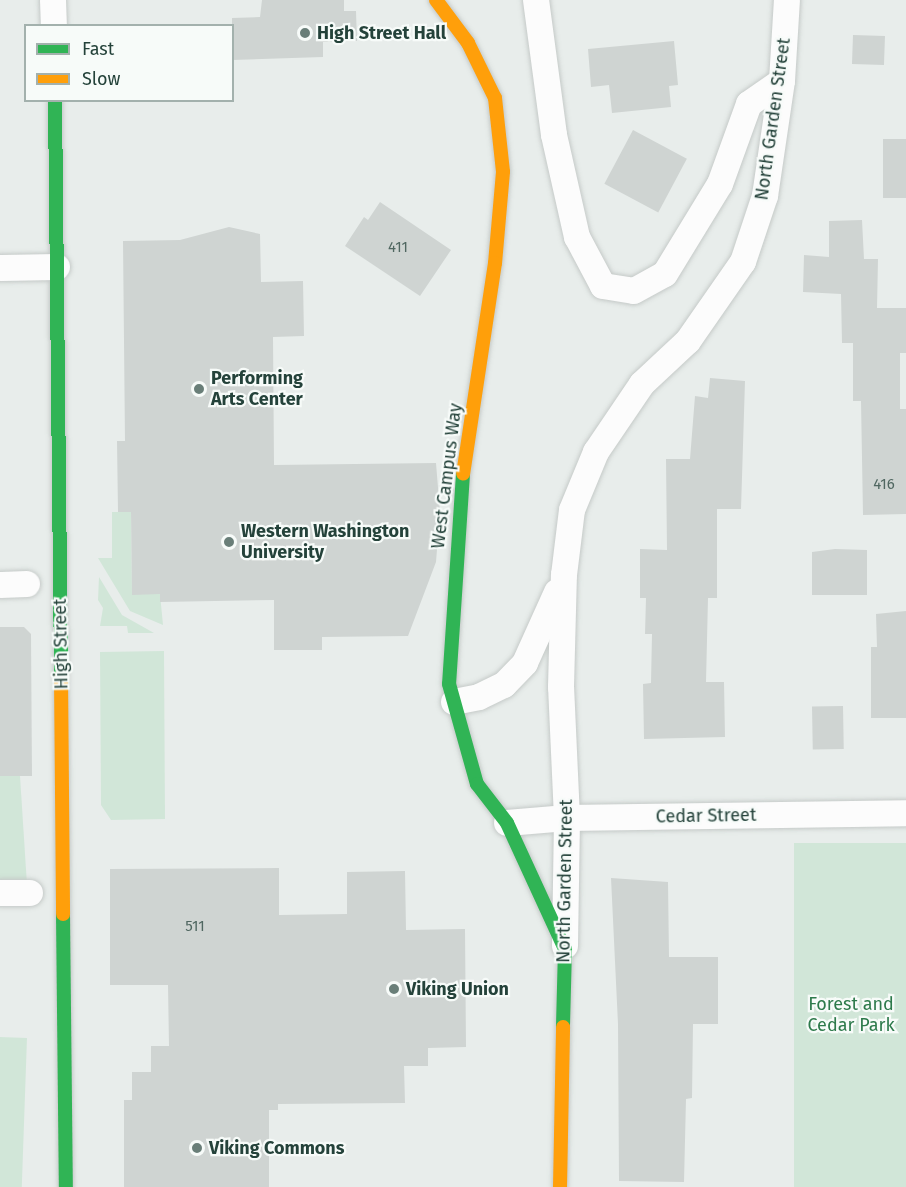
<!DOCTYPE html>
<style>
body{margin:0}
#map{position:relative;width:906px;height:1187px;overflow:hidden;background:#e8edeb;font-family:"Fira Sans",sans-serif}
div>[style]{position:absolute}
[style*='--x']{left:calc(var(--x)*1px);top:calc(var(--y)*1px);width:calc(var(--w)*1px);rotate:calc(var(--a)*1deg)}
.green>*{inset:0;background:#d1e6d8;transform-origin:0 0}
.building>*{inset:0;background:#cfd4d2;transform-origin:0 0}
.roads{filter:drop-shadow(0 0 2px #c5cac8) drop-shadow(0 0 2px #c5cac8)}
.street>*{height:26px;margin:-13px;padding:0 13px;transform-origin:13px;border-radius:13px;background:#fcfcfc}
.fast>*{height:14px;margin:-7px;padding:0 7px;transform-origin:7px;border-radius:7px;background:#30b455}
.slow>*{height:14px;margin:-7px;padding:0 7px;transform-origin:7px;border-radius:7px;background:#ff9f0a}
.dots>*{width:16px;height:16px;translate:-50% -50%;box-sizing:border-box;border:3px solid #f7fbf9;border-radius:50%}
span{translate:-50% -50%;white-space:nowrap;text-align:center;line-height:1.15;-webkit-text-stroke:4.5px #f7fbf9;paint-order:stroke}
.number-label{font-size:15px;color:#506761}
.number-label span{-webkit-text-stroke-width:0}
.poi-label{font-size:18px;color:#24423a;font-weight:700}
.left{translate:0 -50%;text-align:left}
.street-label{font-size:18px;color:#24423a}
.park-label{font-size:18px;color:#2d7a4b}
.legend{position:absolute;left:24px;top:24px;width:210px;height:78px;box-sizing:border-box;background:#f7fbf9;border:2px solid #a3b1ad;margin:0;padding:8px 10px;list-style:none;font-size:18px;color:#24423a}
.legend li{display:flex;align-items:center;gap:12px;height:30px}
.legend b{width:30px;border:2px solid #a3b1ad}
</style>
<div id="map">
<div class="green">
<i style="clip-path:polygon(112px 512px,131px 512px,132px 594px,160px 594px,163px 625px,130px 611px,98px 558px,112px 558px)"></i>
<i style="clip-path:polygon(99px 577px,122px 615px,154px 633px,128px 633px,127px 626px,100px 626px,103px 608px,98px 600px)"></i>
<i style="clip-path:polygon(164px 651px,165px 819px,111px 820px,101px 805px,100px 652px)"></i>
<i style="clip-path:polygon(0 776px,20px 776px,27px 885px,0 885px)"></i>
<i style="left:906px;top:843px;width:344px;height:112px;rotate:90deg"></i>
<i style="left:0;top:1037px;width:27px;height:150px;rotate:2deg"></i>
</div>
<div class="building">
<i style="clip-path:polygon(262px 0,344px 0,344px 11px,356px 11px,357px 41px,323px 42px,323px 57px,232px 60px,232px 18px,260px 17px)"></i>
<i style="left:853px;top:35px;width:32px;height:29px;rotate:2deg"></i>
<i style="clip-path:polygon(674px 41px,678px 85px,669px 86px,671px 107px,612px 113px,609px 85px,591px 87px,588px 49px)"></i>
<i style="left:633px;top:130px;width:61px;height:61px;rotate:28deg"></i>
<i style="left:883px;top:139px;width:23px;height:59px"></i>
<i style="clip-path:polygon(380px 202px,451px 250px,420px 296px,345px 246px,364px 217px,368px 220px)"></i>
<i style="clip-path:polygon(862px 220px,864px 259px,878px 259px,877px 308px,906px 308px,906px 353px,900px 353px,900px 409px,906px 409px,906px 514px,863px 515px,861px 401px,853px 401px,853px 343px,842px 343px,841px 294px,803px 292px,804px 255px,829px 257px,829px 221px)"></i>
<i style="clip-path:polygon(229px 227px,260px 234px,261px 282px,303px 281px,304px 336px,273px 337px,274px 465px,436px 463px,440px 512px,436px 562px,408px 636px,322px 637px,322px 650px,274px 650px,274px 600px,160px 602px,160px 594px,132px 595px,131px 512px,118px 512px,117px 441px,125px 441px,123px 241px,180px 240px)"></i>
<i style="clip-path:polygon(710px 378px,745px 381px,741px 509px,717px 509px,717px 598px,708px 598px,706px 682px,724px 682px,725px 737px,644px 739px,643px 684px,651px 683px,652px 634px,645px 634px,646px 598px,640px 598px,640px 549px,667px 550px,666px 459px,690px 459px,695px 396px,708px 398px)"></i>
<i style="clip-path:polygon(835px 549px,867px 550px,867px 595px,812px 595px,812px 552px)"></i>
<i style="clip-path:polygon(906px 611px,906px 718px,871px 718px,871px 647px,877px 647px,876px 614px)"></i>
<i style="clip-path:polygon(0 627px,24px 627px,31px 634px,32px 776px,0 776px)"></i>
<i style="left:843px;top:706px;width:43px;height:31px;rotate:89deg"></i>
<i style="clip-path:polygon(279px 868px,279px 915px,347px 914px,347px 872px,405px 871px,406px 930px,465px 929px,466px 1047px,428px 1048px,428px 1066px,404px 1066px,405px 1103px,278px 1104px,278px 1110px,269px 1110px,269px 1187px,124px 1187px,124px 1100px,132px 1100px,132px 1072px,151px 1072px,151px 1046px,169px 1046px,168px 985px,110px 985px,110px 869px)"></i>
<i style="clip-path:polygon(611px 878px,668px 882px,669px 957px,718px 957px,718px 1024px,693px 1024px,692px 1098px,686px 1099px,684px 1182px,619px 1181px,618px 1024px)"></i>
</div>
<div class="roads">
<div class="street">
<i style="--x:53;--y:0;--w:26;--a:88"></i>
<i style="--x:536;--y:0;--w:136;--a:82.4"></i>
<i style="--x:554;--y:135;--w:105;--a:77.3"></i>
<i style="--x:577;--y:237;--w:55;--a:62"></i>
<i style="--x:603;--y:286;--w:31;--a:9"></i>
<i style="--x:634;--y:291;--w:35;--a:-29"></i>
<i style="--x:665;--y:274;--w:105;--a:-58.6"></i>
<i style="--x:720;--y:184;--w:85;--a:-70.1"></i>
<i style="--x:749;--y:104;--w:40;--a:-34.9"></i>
<i style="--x:0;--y:268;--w:57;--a:-1"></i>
<i style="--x:0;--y:585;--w:27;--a:-2"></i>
<i style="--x:454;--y:702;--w:25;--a:-11"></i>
<i style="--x:479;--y:697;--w:28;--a:-26"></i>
<i style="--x:504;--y:685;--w:30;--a:-46"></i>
<i style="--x:525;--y:663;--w:78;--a:-65.7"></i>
<i style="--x:507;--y:823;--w:60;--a:-4.8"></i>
<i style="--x:567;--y:818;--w:339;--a:-0.8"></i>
<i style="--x:0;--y:893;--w:30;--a:0"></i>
<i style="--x:565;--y:946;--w:128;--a:-89.1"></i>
<i style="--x:567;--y:818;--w:131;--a:-92.6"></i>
<i style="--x:561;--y:687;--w:112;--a:-88.5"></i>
<i style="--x:564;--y:575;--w:65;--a:-83"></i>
<i style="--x:572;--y:510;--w:63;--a:-67.5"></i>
<i style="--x:596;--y:452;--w:82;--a:-55.9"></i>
<i style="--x:642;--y:384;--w:63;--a:-43.1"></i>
<i style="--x:688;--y:341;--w:96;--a:-55.2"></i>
<i style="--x:743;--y:262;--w:70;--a:-71.6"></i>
<i style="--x:765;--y:196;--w:116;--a:-81.6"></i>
<i style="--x:782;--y:81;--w:81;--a:-86.5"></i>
</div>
<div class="fast">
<i style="--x:55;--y:100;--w:577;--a:89.4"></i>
<i style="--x:463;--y:474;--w:210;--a:93.8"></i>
<i style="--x:449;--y:684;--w:104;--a:74.4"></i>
<i style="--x:477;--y:784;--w:49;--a:52.4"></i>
<i style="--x:507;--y:823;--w:139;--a:65.3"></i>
<i style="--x:565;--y:949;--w:78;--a:91.5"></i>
<i style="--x:63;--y:914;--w:273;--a:89.4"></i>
</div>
<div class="slow">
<i style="--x:436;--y:0;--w:54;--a:53.3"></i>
<i style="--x:468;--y:43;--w:61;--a:63.9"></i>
<i style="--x:495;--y:98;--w:74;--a:83.8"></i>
<i style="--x:503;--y:172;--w:91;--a:95"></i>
<i style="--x:495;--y:263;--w:213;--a:98.6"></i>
<i style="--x:61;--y:677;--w:237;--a:89.5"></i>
<i style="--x:560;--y:1187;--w:160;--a:-88.9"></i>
</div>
</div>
<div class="dots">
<i style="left:305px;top:33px;background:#697e78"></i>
<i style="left:199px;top:389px;background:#697e78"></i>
<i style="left:229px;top:542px;background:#697e78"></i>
<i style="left:394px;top:989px;background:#697e78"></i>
<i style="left:197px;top:1148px;background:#697e78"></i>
</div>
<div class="number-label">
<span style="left:398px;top:248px">411</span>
<span style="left:884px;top:485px">416</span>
<span style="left:195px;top:927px">511</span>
</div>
<div class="poi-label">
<span class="left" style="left:317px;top:33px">High Street Hall</span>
<span class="left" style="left:211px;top:389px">Performing<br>Arts Center</span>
<span class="left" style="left:241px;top:542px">Western Washington<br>University</span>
<span class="left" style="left:406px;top:989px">Viking Union</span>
<span class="left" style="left:209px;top:1148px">Viking Commons</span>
</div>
<div class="street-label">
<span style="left:773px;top:119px;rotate:-82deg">North Garden Street</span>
<span style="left:447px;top:476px;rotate:-83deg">West Campus Way</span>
<span style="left:61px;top:644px;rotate:-91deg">High Street</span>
<span style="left:706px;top:816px;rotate:-1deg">Cedar Street</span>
<span style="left:565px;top:881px;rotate:-89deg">North Garden Street</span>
</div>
<div class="park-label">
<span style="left:851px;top:1015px">Forest and<br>Cedar Park</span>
</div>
<ul class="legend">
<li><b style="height:8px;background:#30b455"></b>Fast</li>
<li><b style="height:8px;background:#ff9f0a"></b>Slow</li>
</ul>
</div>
